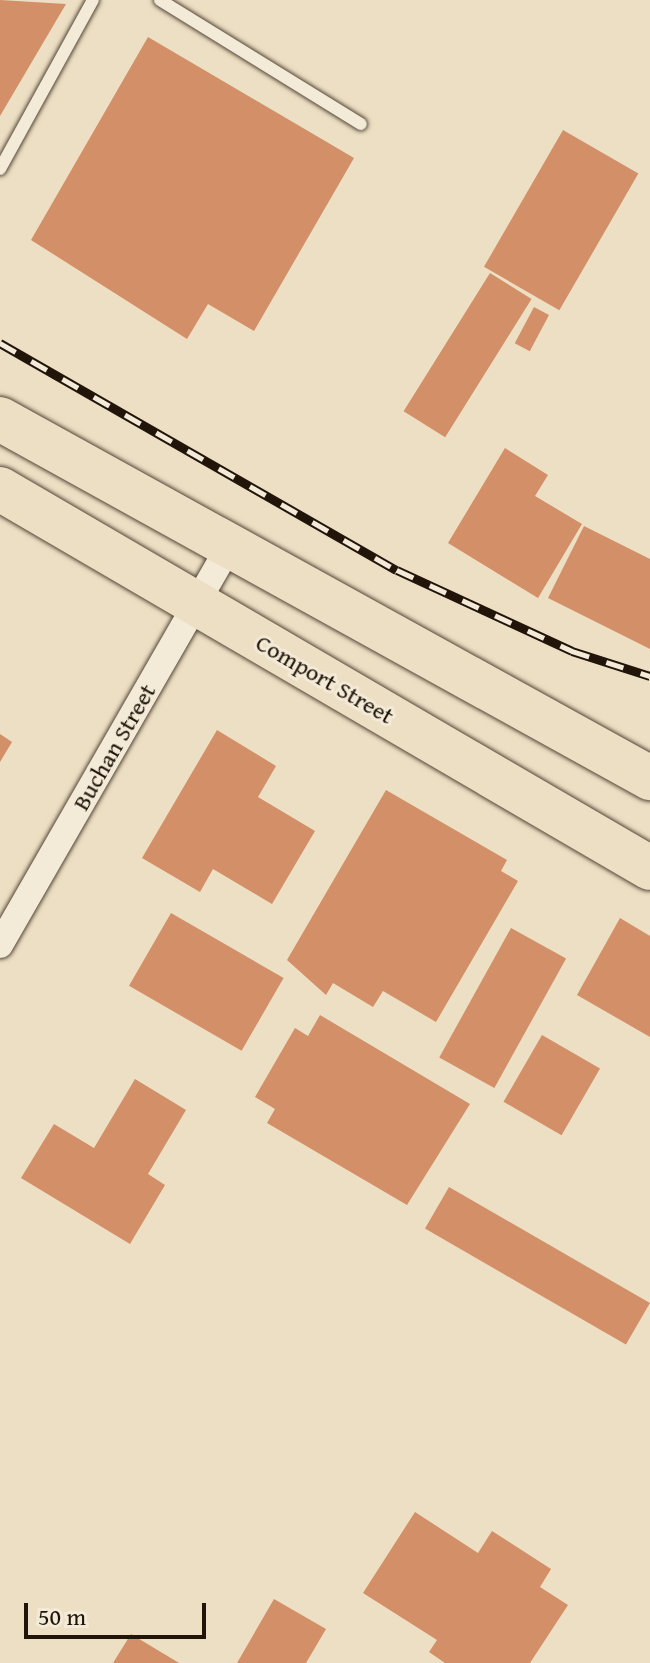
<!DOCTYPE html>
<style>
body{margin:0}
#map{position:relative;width:650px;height:1663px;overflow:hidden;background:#eddfc3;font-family:"Gentium Book Plus",serif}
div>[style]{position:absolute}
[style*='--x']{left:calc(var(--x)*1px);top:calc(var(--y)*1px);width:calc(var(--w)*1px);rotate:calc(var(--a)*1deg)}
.building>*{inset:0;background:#d28f68;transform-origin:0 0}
.roads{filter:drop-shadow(0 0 2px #544738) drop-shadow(0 0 2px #544738)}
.lane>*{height:12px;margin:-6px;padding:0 6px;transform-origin:6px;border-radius:6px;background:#f3ead8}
.street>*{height:26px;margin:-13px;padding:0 13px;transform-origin:13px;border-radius:13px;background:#f3ead8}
.highway>*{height:44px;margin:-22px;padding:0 22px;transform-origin:22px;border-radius:22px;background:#eddfc3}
.rail>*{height:9px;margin-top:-4.5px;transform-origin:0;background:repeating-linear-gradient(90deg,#f3ead8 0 18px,#211409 0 36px);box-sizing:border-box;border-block:2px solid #211409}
span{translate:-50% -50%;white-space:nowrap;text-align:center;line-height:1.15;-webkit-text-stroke:6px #f3ead8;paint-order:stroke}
.street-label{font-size:24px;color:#211409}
.scale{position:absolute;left:24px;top:1603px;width:182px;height:36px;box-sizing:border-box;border:4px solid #211409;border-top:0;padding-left:10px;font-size:24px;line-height:28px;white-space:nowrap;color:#211409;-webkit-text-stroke:6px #f3ead8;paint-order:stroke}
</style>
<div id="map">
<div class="building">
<i style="clip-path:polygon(0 0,66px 4px,0 116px)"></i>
<i style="clip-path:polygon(148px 37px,354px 158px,254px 331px,208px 304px,187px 339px,31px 240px)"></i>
<i style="left:563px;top:130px;width:87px;height:158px;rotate:30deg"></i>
<i style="left:490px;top:273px;width:49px;height:163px;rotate:32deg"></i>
<i style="left:534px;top:307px;width:17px;height:41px;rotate:28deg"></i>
<i style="clip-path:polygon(505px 448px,548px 475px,535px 496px,582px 524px,538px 598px,448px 543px)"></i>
<i style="clip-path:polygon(584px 526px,650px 559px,650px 649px,548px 598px)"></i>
<i style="clip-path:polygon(217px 730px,276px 766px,258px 797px,315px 831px,272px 904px,213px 869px,200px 892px,142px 858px)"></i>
<i style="clip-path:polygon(0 734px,12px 742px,0 762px)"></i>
<i style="clip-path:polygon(386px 790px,507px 860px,501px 871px,518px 881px,436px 1022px,383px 991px,373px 1007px,333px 983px,326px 995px,287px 960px)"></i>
<i style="left:171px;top:913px;width:130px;height:84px;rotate:30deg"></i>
<i style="clip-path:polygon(620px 918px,650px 936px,650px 1037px,577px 995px)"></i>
<i style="left:511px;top:928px;width:63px;height:148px;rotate:29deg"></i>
<i style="clip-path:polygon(320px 1015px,470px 1104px,407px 1205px,267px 1123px,275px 1109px,255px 1097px,295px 1028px,308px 1036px)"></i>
<i style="left:542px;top:1035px;width:67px;height:77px;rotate:30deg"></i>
<i style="clip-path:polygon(135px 1079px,186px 1110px,148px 1174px,165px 1185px,130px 1244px,21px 1178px,54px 1124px,94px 1148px)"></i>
<i style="left:449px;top:1187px;width:232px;height:48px;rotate:30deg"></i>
<i style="clip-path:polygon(415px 1512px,478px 1553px,492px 1531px,551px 1569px,540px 1587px,568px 1605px,530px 1663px,445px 1663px,429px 1652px,437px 1640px,363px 1593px)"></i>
<i style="clip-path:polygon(274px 1599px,326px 1629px,306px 1663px,237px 1663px)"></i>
<i style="clip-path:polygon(131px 1634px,179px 1663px,113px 1663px)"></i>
</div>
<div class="roads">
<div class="lane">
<i style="--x:160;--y:0;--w:236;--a:31.7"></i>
<i style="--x:0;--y:169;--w:193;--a:-61.2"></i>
</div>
<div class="street">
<i style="--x:0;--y:945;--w:457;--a:-60.1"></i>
</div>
<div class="highway">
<i style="--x:0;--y:419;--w:743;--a:28.91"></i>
<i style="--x:0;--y:489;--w:752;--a:30.25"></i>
</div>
</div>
<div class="rail">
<i style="--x:0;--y:343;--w:457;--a:29.8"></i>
<i style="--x:397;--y:570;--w:193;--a:24.8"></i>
<i style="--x:572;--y:651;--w:82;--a:17.8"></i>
</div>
<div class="street-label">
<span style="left:325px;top:679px;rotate:30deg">Comport Street</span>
<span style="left:114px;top:747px;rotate:-60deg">Buchan Street</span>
</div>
<div class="scale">50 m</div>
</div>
